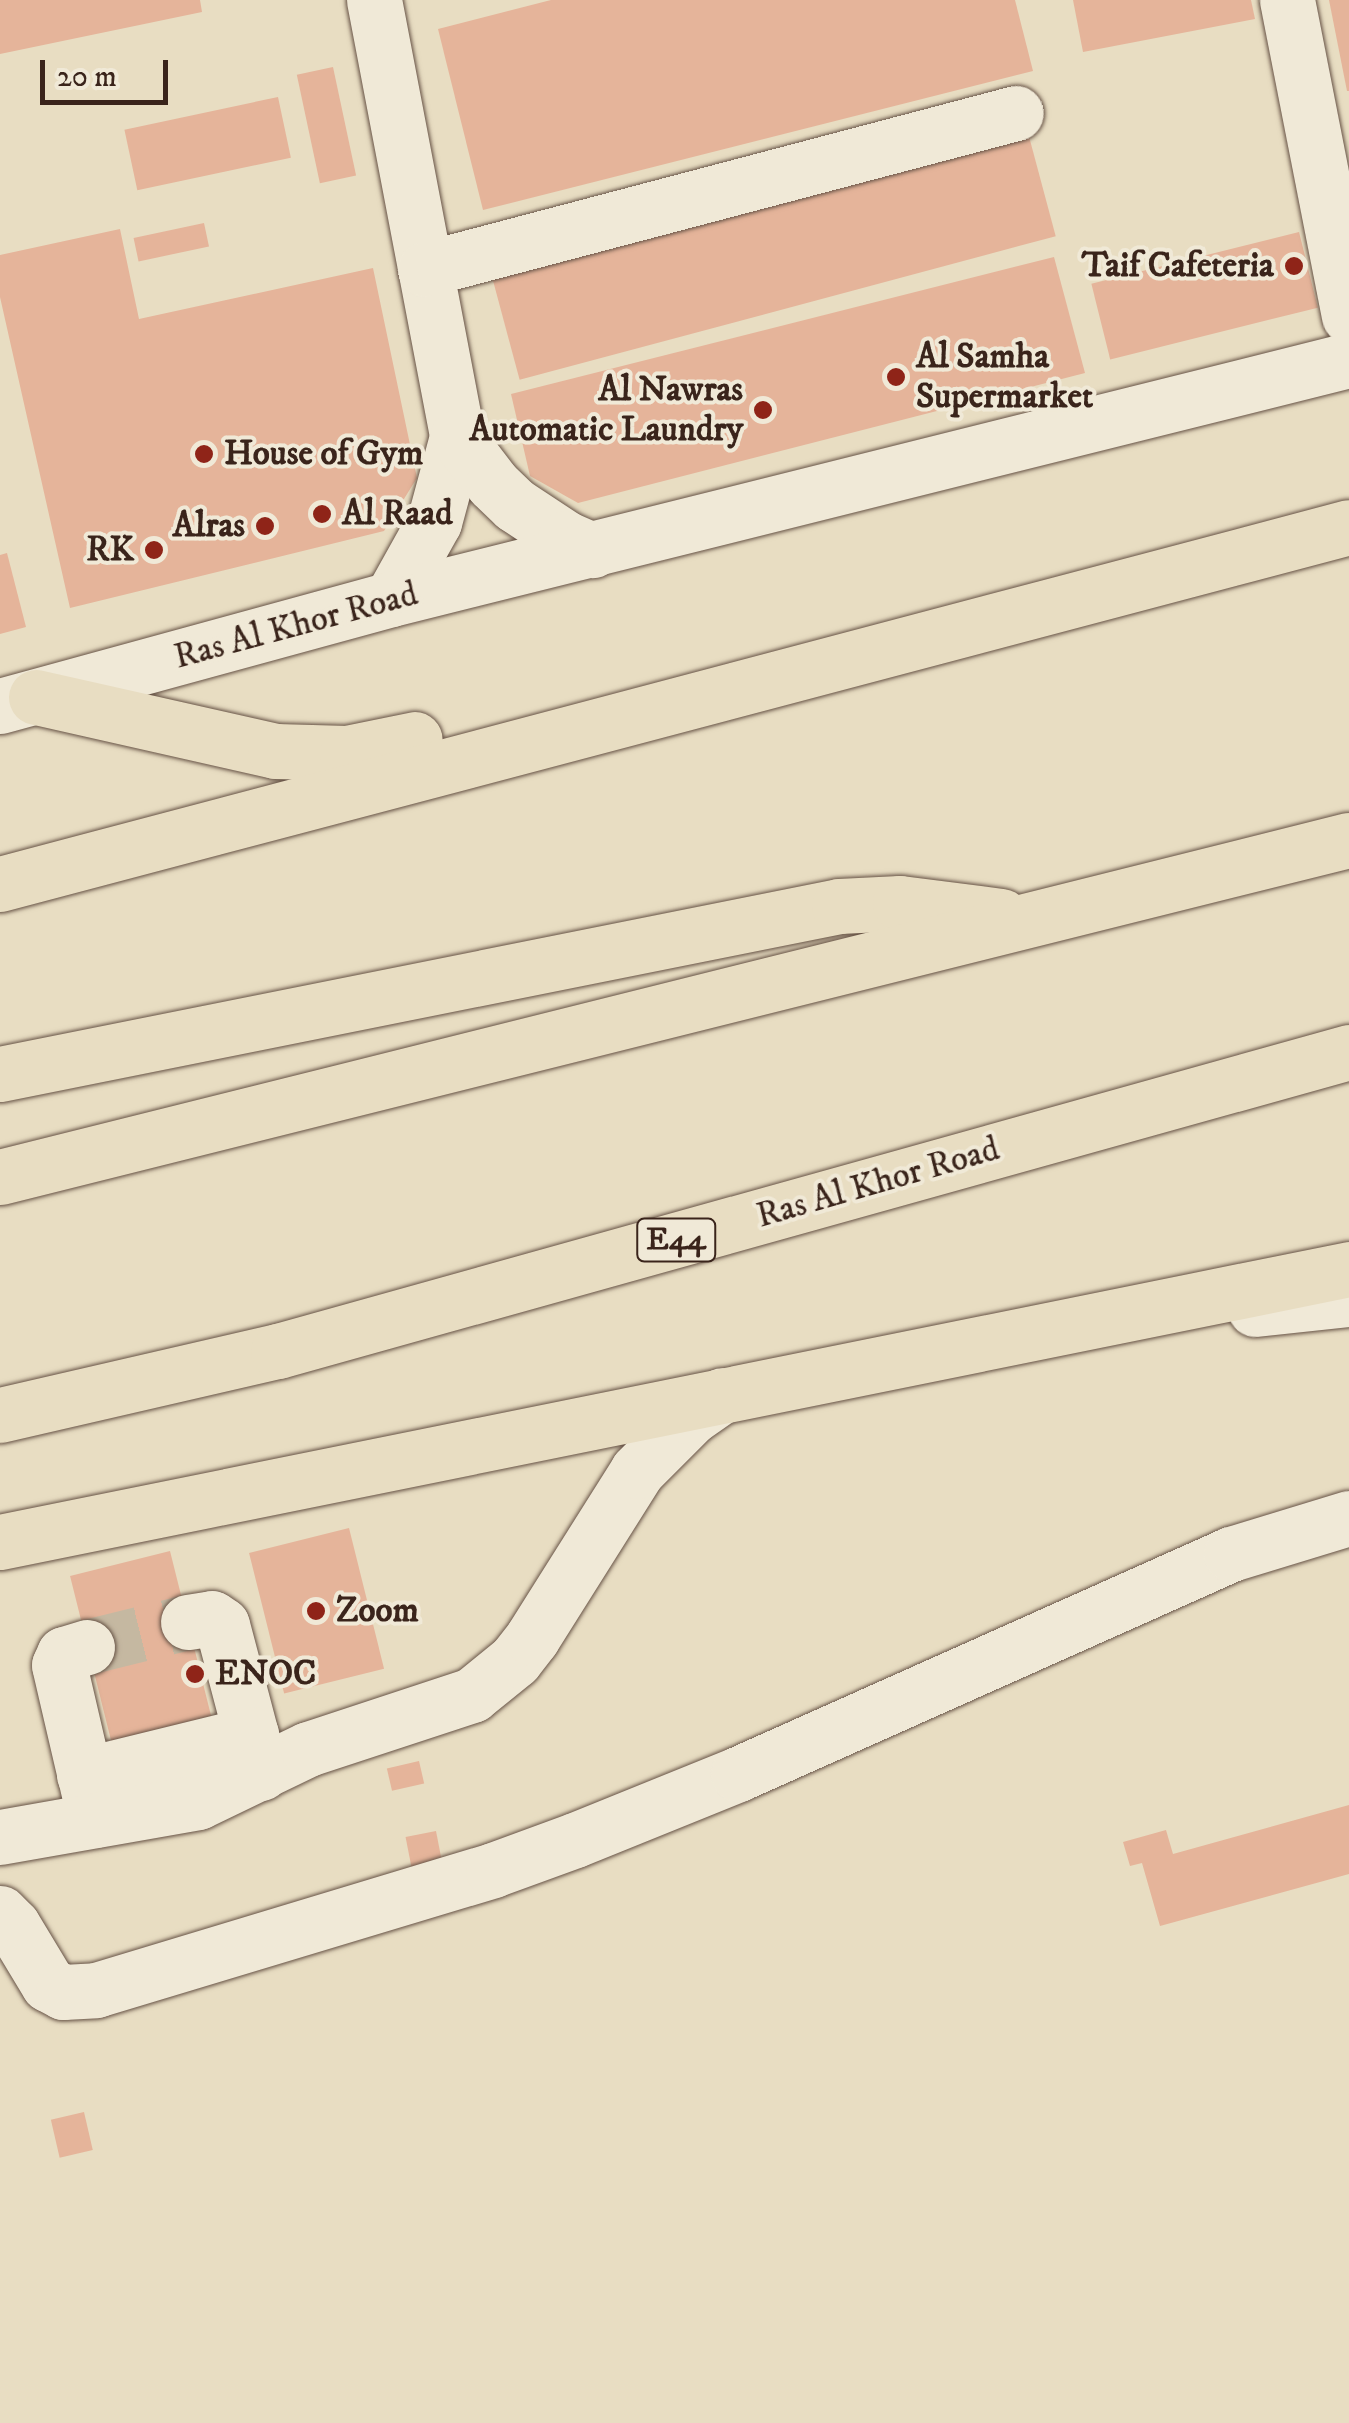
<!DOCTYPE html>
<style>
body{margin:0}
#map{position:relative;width:1349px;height:2423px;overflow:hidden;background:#e8ddc2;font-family:"IM FELL DW Pica",serif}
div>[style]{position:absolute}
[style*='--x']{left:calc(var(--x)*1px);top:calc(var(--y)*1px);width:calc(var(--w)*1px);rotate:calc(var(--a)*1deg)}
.building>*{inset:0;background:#e5b49a;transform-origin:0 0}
.minor-tunnel>*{height:55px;margin-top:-27.5px;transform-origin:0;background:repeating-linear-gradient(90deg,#c5b8a1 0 55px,transparent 0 83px)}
.roads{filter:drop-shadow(0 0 2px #665245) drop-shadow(0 0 2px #665245)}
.minor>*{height:55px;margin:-27.5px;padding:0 27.5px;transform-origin:27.5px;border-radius:27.5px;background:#f0e9d7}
.highway>*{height:55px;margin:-27.5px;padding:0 27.5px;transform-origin:27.5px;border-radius:27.5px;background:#e8ddc2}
.dots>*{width:28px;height:28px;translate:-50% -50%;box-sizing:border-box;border:5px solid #f0e9d7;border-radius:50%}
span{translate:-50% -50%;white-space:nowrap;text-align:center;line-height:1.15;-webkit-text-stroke:8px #f0e9d7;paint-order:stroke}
.shield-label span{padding:2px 8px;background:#f0e9d7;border:2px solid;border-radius:8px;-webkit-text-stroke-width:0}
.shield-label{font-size:32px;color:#3a241b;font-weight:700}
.poi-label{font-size:35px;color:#3a241b;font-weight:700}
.right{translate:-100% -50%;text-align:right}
.left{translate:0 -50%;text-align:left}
.street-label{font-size:35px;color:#3a241b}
.scale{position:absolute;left:40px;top:60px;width:128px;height:45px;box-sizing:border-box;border:5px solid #3a241b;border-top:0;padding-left:12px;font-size:30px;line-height:35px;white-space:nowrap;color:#3a241b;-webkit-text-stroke:8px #f0e9d7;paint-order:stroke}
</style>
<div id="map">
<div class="building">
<i style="clip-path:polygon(0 0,200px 0,202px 12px,0 54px)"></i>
<i style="clip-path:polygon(551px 0,1015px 0,1033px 71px,483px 210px,438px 29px)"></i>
<i style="clip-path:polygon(1073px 0,1251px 0,1255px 19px,1083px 52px)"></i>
<i style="clip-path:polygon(1329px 0,1349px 0,1349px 91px,1347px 91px)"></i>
<i style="left:333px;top:67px;width:111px;height:37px;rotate:78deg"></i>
<i style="left:278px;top:97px;width:62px;height:157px;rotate:78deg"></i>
<i style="left:1027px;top:129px;width:111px;height:555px;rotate:75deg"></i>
<i style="left:204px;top:223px;width:24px;height:72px;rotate:78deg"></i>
<i style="clip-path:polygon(120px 229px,139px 319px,373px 268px,417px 478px,384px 531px,70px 608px,0 297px,0 255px)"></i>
<i style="left:1299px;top:232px;width:78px;height:214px;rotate:76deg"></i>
<i style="clip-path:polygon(1054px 257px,1085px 373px,578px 503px,530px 476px,511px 394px)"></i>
<i style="clip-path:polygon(7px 553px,26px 627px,0 634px,0 555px)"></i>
<i style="left:349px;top:1528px;width:145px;height:103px;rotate:76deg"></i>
<i style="left:170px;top:1551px;width:177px;height:103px;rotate:76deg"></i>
<i style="left:419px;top:1761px;width:23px;height:33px;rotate:77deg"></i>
<i style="clip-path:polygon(1349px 1805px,1349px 1874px,1160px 1926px,1142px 1863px,1130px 1866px,1123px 1842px,1166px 1830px,1173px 1854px)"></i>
<i style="left:436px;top:1831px;width:31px;height:31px;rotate:79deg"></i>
<i style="left:84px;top:2112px;width:39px;height:34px;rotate:77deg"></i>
</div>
<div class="minor-tunnel">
<i style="--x:87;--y:1647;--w:104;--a:-13.9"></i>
</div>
<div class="roads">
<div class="minor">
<i style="--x:374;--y:0;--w:445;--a:79.2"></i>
<i style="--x:457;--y:437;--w:88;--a:105.1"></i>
<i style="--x:434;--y:522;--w:88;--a:119.2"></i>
<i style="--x:1287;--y:0;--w:322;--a:78.9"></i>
<i style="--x:425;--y:269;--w:611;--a:-14.79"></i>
<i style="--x:457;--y:437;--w:59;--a:52.5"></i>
<i style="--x:493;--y:484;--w:30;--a:44"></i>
<i style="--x:515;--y:505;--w:60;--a:33.4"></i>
<i style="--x:565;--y:538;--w:30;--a:24"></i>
<i style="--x:0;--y:706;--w:405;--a:-15.3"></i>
<i style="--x:391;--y:599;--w:987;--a:-14.01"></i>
<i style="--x:1255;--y:1309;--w:95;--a:-6.1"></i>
<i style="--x:188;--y:1622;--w:24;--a:-9"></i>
<i style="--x:212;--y:1618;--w:12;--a:35"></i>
<i style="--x:222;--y:1625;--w:153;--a:75.2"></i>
<i style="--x:87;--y:1647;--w:24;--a:163"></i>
<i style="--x:64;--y:1654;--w:12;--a:114"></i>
<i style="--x:59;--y:1665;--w:159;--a:76.9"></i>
<i style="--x:84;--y:1775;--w:172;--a:-13.8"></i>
<i style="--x:0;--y:1837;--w:201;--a:-10"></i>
<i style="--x:198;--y:1802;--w:122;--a:-25.7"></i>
<i style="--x:308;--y:1749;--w:173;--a:-18.2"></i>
<i style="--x:472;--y:1695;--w:55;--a:-39.1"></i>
<i style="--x:515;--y:1660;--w:28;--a:-52"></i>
<i style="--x:532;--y:1638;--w:197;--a:-57.8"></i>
<i style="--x:637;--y:1471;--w:76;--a:-45"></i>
<i style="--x:691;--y:1417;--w:38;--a:-35"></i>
<i style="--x:0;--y:1913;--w:18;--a:45"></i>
<i style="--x:13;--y:1926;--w:68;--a:58.9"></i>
<i style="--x:48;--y:1984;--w:17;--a:28"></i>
<i style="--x:63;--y:1992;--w:33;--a:-3"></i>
<i style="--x:96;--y:1990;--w:415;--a:-16.8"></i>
<i style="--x:493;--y:1870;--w:87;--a:-20.1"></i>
<i style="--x:575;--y:1840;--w:176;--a:-22"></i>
<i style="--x:738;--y:1774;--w:540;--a:-24.05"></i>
<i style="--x:1231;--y:1554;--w:123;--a:-17"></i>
</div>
<div class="highway">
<i style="--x:36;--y:697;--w:245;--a:12.7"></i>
<i style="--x:275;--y:751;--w:72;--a:1.6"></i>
<i style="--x:347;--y:753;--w:69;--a:-11.6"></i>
<i style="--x:0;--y:884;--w:1395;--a:-14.82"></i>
<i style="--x:0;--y:1074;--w:856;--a:-11.32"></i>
<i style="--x:839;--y:906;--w:61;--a:-2.8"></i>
<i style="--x:900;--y:903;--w:102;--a:7.3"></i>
<i style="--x:0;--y:1177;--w:1390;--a:-14.03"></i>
<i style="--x:0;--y:1415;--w:285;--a:-13"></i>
<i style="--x:278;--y:1351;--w:1112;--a:-15.6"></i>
<i style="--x:0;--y:1542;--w:1376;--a:-11.44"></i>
</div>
</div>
<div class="dots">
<i style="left:1294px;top:266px;background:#8f2418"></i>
<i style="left:896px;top:377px;background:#8f2418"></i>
<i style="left:763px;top:410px;background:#8f2418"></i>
<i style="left:204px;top:454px;background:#8f2418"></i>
<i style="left:322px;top:514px;background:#8f2418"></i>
<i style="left:265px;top:526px;background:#8f2418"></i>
<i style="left:154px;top:550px;background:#8f2418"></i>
<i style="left:316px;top:1611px;background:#8f2418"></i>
<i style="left:195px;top:1674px;background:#8f2418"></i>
</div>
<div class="shield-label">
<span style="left:676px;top:1240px">E44</span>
</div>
<div class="poi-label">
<span class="right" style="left:1274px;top:266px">Taif Cafeteria</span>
<span class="left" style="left:916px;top:377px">Al Samha<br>Supermarket</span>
<span class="right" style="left:743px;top:410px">Al Nawras<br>Automatic Laundry</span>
<span class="left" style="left:224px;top:454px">House of Gym</span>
<span class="left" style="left:342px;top:514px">Al Raad</span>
<span class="right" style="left:245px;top:526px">Alras</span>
<span class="right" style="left:134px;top:550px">RK</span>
<span class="left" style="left:336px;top:1611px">Zoom</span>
<span class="left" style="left:215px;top:1674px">ENOC</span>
</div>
<div class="street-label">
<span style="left:296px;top:626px;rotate:-15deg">Ras Al Khor Road</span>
<span style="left:878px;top:1183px;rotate:-16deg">Ras Al Khor Road</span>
</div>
<div class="scale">20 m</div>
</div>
